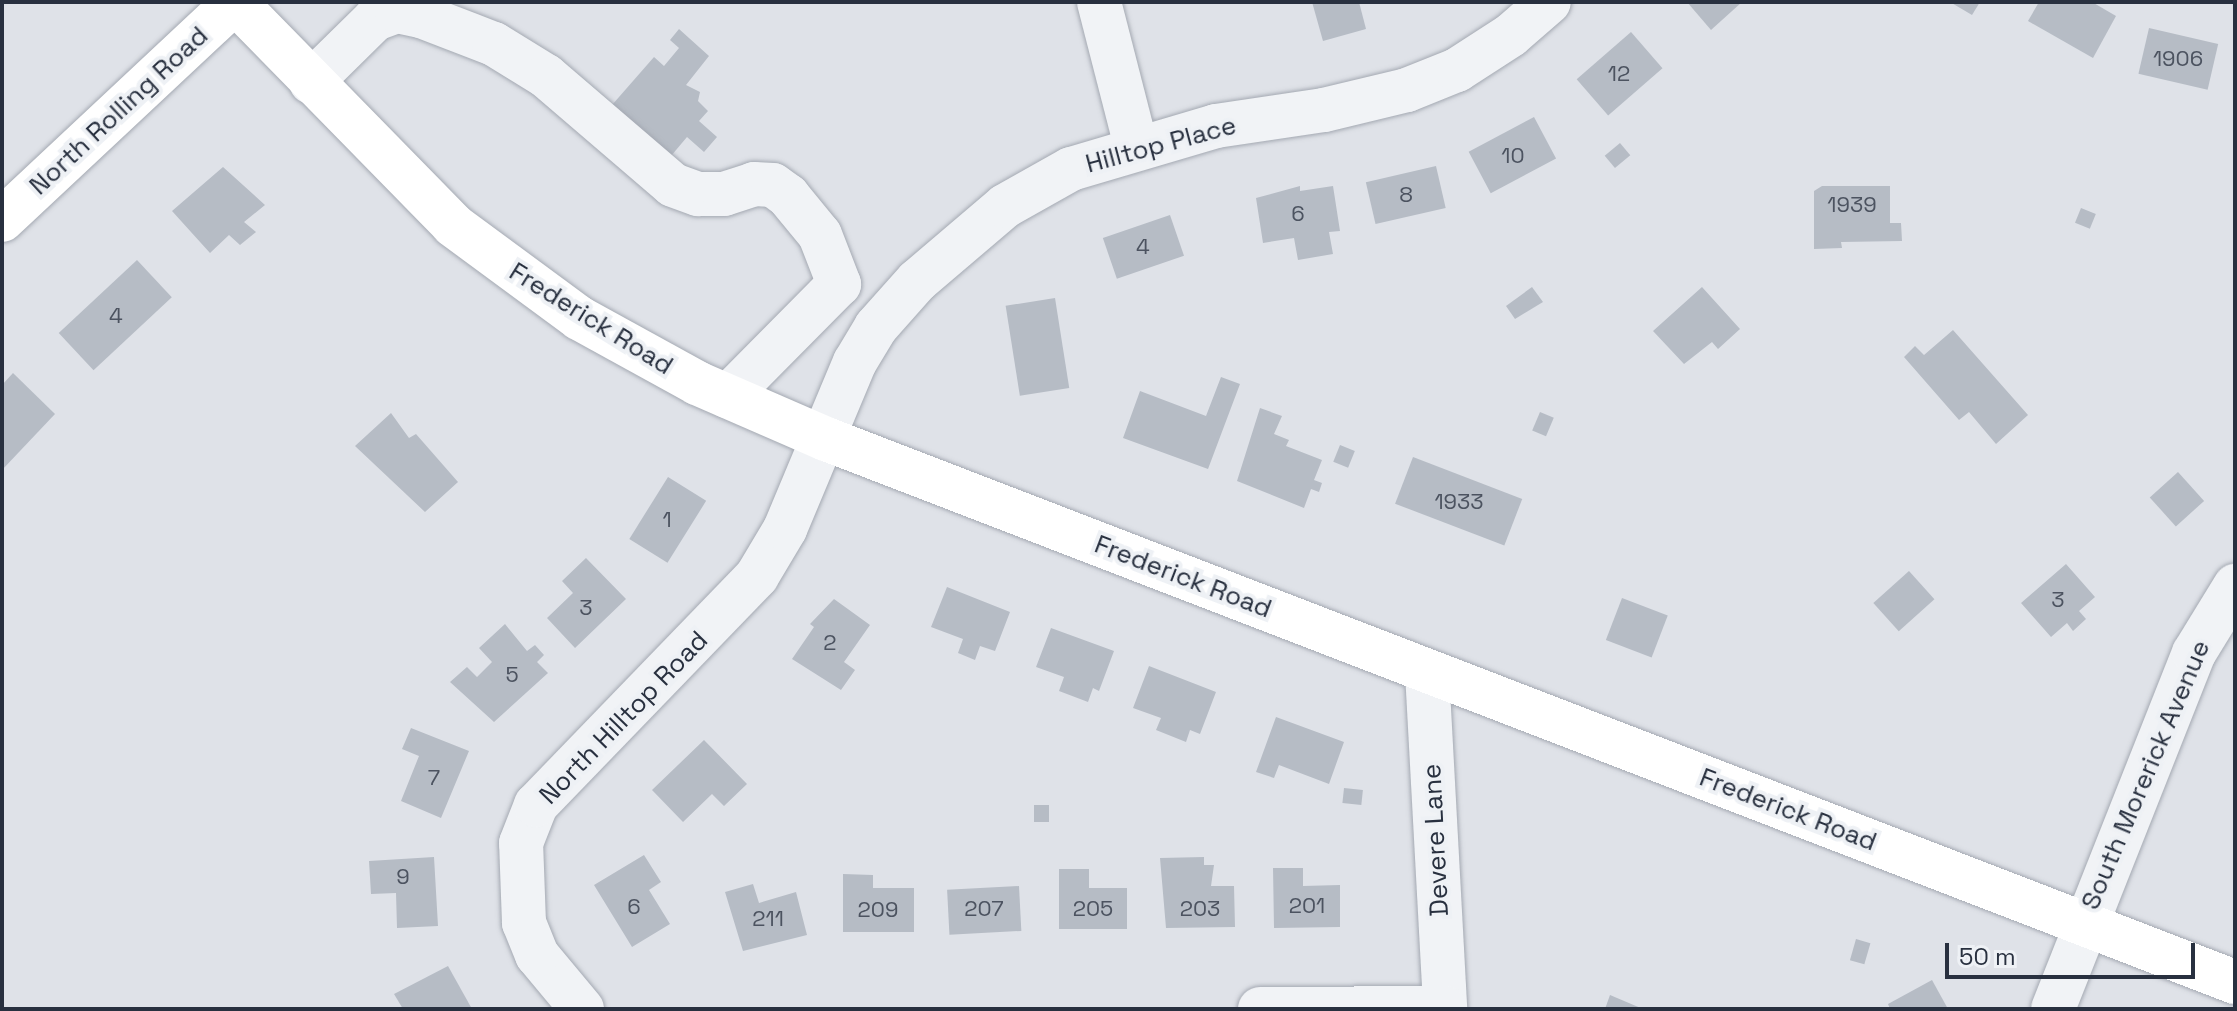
<!DOCTYPE html>
<style>
body{margin:0}
#map{position:relative;width:2237px;height:1011px;overflow:hidden;background:#dfe2e8;font-family:"Space Grotesk",sans-serif}
div>[style]{position:absolute}
[style*='--x']{left:calc(var(--x)*1px);top:calc(var(--y)*1px);width:calc(var(--w)*1px);rotate:calc(var(--a)*1deg)}
.building>*{inset:0;background:#b6bcc5;transform-origin:0 0}
.roads{filter:drop-shadow(0 0 2px #a4a9b2) drop-shadow(0 0 2px #a4a9b2)}
.minor>*{height:44px;margin:-22px;padding:0 22px;transform-origin:22px;border-radius:22px;background:#f1f3f6}
.major>*{height:44px;margin:-22px;padding:0 22px;transform-origin:22px;border-radius:22px;background:#fff}
span{translate:-50% -50%;white-space:nowrap;text-align:center;line-height:1.15;-webkit-text-stroke:8px #eef1f5;paint-order:stroke}
.number-label{font-size:22px;color:#4c5360}
.number-label span{-webkit-text-stroke-width:0}
.street-label{font-size:26px;color:#28303f}
.frame{position:absolute;inset:0;border:4px solid #28303f;pointer-events:none}
.scale{position:absolute;left:1945px;top:943px;width:250px;height:36px;box-sizing:border-box;border:4px solid #28303f;border-top:0;padding-left:10px;font-size:24px;line-height:28px;white-space:nowrap;color:#28303f;-webkit-text-stroke:6px #eef1f5;paint-order:stroke}
</style>
<div id="map">
<div class="building">
<i style="clip-path:polygon(1312px 2px,1359px 2px,1366px 29px,1323px 41px)"></i>
<i style="clip-path:polygon(1687px 2px,1742px 2px,1711px 30px)"></i>
<i style="clip-path:polygon(1950px 2px,1980px 2px,1972px 15px)"></i>
<i style="clip-path:polygon(2039px 2px,2092px 2px,2116px 16px,2093px 58px,2028px 21px)"></i>
<i style="left:2149px;top:28px;width:71px;height:47px;rotate:13deg"></i>
<i style="clip-path:polygon(679px 29px,709px 56px,686px 85px,700px 92px,698px 101px,708px 111px,699px 121px,717px 137px,704px 152px,687px 137px,671px 156px,612px 105px,654px 57px,664px 66px,679px 48px,670px 40px)"></i>
<i style="left:1631px;top:32px;width:48px;height:72px;rotate:49deg"></i>
<i style="left:1534px;top:117px;width:47px;height:74px;rotate:62deg"></i>
<i style="left:1620px;top:143px;width:16px;height:20px;rotate:50deg"></i>
<i style="left:1436px;top:166px;width:43px;height:72px;rotate:77deg"></i>
<i style="clip-path:polygon(223px 167px,265px 205px,244px 222px,256px 232px,240px 245px,229px 235px,210px 253px,172px 211px)"></i>
<i style="clip-path:polygon(1300px 186px,1300px 191px,1333px 186px,1340px 231px,1329px 232px,1333px 254px,1298px 260px,1294px 238px,1263px 243px,1256px 198px)"></i>
<i style="clip-path:polygon(1822px 186px,1890px 186px,1890px 223px,1901px 223px,1902px 241px,1841px 242px,1842px 248px,1814px 249px,1814px 191px)"></i>
<i style="left:2081px;top:208px;width:16px;height:16px;rotate:22deg"></i>
<i style="left:1170px;top:215px;width:43px;height:71px;rotate:71deg"></i>
<i style="left:137px;top:260px;width:51px;height:107px;rotate:47deg"></i>
<i style="clip-path:polygon(1532px 287px,1543px 302px,1515px 319px,1506px 306px)"></i>
<i style="clip-path:polygon(1702px 287px,1740px 329px,1718px 349px,1712px 342px,1684px 364px,1653px 331px)"></i>
<i style="left:1055px;top:298px;width:91px;height:50px;rotate:81deg"></i>
<i style="clip-path:polygon(1953px 330px,2028px 415px,1996px 444px,1969px 412px,1959px 420px,1904px 357px,1915px 346px,1924px 355px)"></i>
<i style="clip-path:polygon(13px 373px,55px 414px,2px 470px,2px 385px)"></i>
<i style="clip-path:polygon(1221px 377px,1240px 384px,1208px 469px,1123px 438px,1140px 391px,1206px 416px)"></i>
<i style="clip-path:polygon(1260px 408px,1282px 416px,1274px 434px,1289px 440px,1286px 446px,1322px 460px,1314px 480px,1322px 483px,1319px 492px,1311px 489px,1304px 508px,1237px 481px)"></i>
<i style="left:1540px;top:412px;width:15px;height:20px;rotate:23deg"></i>
<i style="clip-path:polygon(391px 413px,409px 438px,416px 434px,458px 482px,425px 512px,355px 446px)"></i>
<i style="left:1340px;top:445px;width:16px;height:18px;rotate:22deg"></i>
<i style="left:1413px;top:457px;width:117px;height:50px;rotate:21deg"></i>
<i style="left:2178px;top:472px;width:39px;height:38px;rotate:48deg"></i>
<i style="left:668px;top:477px;width:45px;height:73px;rotate:32deg"></i>
<i style="clip-path:polygon(586px 558px,626px 599px,575px 648px,547px 618px,573px 593px,562px 581px)"></i>
<i style="clip-path:polygon(2066px 564px,2095px 597px,2079px 611px,2086px 619px,2073px 631px,2067px 623px,2051px 637px,2021px 603px)"></i>
<i style="left:1909px;top:571px;width:38px;height:48px;rotate:48deg"></i>
<i style="clip-path:polygon(947px 587px,1010px 612px,995px 651px,980px 646px,975px 660px,958px 653px,963px 639px,931px 627px)"></i>
<i style="left:1622px;top:598px;width:49px;height:45px;rotate:21deg"></i>
<i style="clip-path:polygon(834px 599px,870px 625px,844px 662px,855px 670px,841px 690px,792px 659px,814px 627px,810px 624px)"></i>
<i style="clip-path:polygon(505px 624px,527px 651px,535px 645px,544px 655px,537px 662px,548px 673px,494px 722px,450px 682px,467px 667px,477px 677px,492px 662px,479px 648px)"></i>
<i style="clip-path:polygon(1051px 628px,1114px 651px,1099px 691px,1093px 688px,1088px 702px,1059px 691px,1064px 677px,1036px 667px)"></i>
<i style="clip-path:polygon(1149px 666px,1216px 692px,1200px 734px,1190px 730px,1186px 742px,1156px 730px,1161px 718px,1133px 708px)"></i>
<i style="clip-path:polygon(1276px 717px,1344px 742px,1329px 784px,1279px 765px,1274px 778px,1256px 772px)"></i>
<i style="clip-path:polygon(411px 728px,469px 751px,441px 818px,401px 801px,419px 756px,402px 749px)"></i>
<i style="clip-path:polygon(704px 740px,747px 784px,724px 806px,712px 794px,683px 822px,652px 790px)"></i>
<i style="left:1344px;top:788px;width:19px;height:15px;rotate:6deg"></i>
<i style="left:1034px;top:805px;width:15px;height:17px"></i>
<i style="clip-path:polygon(644px 855px,661px 882px,649px 890px,670px 924px,632px 947px,594px 885px)"></i>
<i style="clip-path:polygon(434px 857px,438px 926px,397px 928px,396px 893px,371px 894px,369px 861px)"></i>
<i style="clip-path:polygon(1204px 857px,1204px 865px,1214px 865px,1211px 886px,1234px 886px,1235px 927px,1166px 928px,1160px 858px)"></i>
<i style="clip-path:polygon(1273px 868px,1303px 868px,1303px 886px,1340px 885px,1340px 927px,1274px 928px)"></i>
<i style="clip-path:polygon(1059px 869px,1089px 869px,1089px 888px,1127px 888px,1127px 929px,1059px 929px)"></i>
<i style="clip-path:polygon(843px 874px,873px 875px,873px 888px,914px 888px,914px 932px,843px 932px)"></i>
<i style="clip-path:polygon(753px 884px,759px 903px,796px 892px,807px 935px,743px 951px,725px 892px)"></i>
<i style="left:1019px;top:886px;width:45px;height:72px;rotate:87deg"></i>
<i style="left:1856px;top:939px;width:15px;height:22px;rotate:16deg"></i>
<i style="clip-path:polygon(448px 966px,472px 1009px,403px 1009px,394px 994px)"></i>
<i style="clip-path:polygon(1932px 980px,1948px 1009px,1890px 1009px,1888px 1004px)"></i>
<i style="clip-path:polygon(1610px 995px,1643px 1009px,1605px 1009px)"></i>
</div>
<div class="roads">
<div class="minor">
<i style="--x:1099;--y:2;--w:149;--a:75.6"></i>
<i style="--x:311;--y:82;--w:90;--a:-44.5"></i>
<i style="--x:375;--y:19;--w:23;--a:-20"></i>
<i style="--x:397;--y:11;--w:25;--a:12"></i>
<i style="--x:421;--y:16;--w:78;--a:21"></i>
<i style="--x:494;--y:44;--w:61;--a:31.6"></i>
<i style="--x:546;--y:76;--w:167;--a:40.6"></i>
<i style="--x:673;--y:185;--w:27;--a:20"></i>
<i style="--x:698;--y:194;--w:26;--a:0"></i>
<i style="--x:724;--y:194;--w:32;--a:-18"></i>
<i style="--x:754;--y:184;--w:19;--a:3"></i>
<i style="--x:773;--y:185;--w:19;--a:36"></i>
<i style="--x:788;--y:196;--w:50;--a:50.6"></i>
<i style="--x:820;--y:235;--w:53;--a:68.8"></i>
<i style="--x:839;--y:284;--w:158;--a:134.7"></i>
<i style="--x:1427;--y:672;--w:337;--a:86.9"></i>
<i style="--x:582;--y:1009;--w:70;--a:-129.8"></i>
<i style="--x:537;--y:955;--w:35;--a:-112"></i>
<i style="--x:524;--y:923;--w:80;--a:-92.1"></i>
<i style="--x:521;--y:843;--w:41;--a:-68.5"></i>
<i style="--x:536;--y:805;--w:318;--a:-46"></i>
<i style="--x:757;--y:576;--w:55;--a:-59.2"></i>
<i style="--x:785;--y:529;--w:181;--a:-67.3"></i>
<i style="--x:855;--y:362;--w:41;--a:-59"></i>
<i style="--x:876;--y:327;--w:62;--a:-48.3"></i>
<i style="--x:917;--y:281;--w:116;--a:-40.4"></i>
<i style="--x:1005;--y:206;--w:76;--a:-29.3"></i>
<i style="--x:1071;--y:169;--w:151;--a:-16.5"></i>
<i style="--x:1216;--y:126;--w:109;--a:-8.4"></i>
<i style="--x:1324;--y:110;--w:85;--a:-13.5"></i>
<i style="--x:1407;--y:90;--w:54;--a:-21.8"></i>
<i style="--x:1457;--y:70;--w:64;--a:-32.9"></i>
<i style="--x:1511;--y:35;--w:50;--a:-41"></i>
<i style="--x:1260;--y:1009;--w:185;--a:-0.3"></i>
<i style="--x:2053;--y:1009;--w:383;--a:-68.4"></i>
<i style="--x:2194;--y:653;--w:79;--a:-58.5"></i>
</div>
<div class="major">
<i style="--x:235;--y:2;--w:312;--a:45.6"></i>
<i style="--x:453;--y:225;--w:157;--a:36.4"></i>
<i style="--x:579;--y:318;--w:135;--a:28.8"></i>
<i style="--x:697;--y:383;--w:141;--a:23.5"></i>
<i style="--x:826;--y:439;--w:1510;--a:21.08"></i>
<i style="--x:2;--y:220;--w:319;--a:-43.1"></i>
</div>
</div>
<div class="number-label">
<span style="left:2178px;top:59px">1906</span>
<span style="left:1619px;top:74px">12</span>
<span style="left:1513px;top:156px">10</span>
<span style="left:1406px;top:195px">8</span>
<span style="left:1852px;top:205px">1939</span>
<span style="left:1298px;top:214px">6</span>
<span style="left:1143px;top:247px">4</span>
<span style="left:116px;top:316px">4</span>
<span style="left:1459px;top:502px">1933</span>
<span style="left:667px;top:520px">1</span>
<span style="left:2058px;top:600px">3</span>
<span style="left:586px;top:608px">3</span>
<span style="left:830px;top:643px">2</span>
<span style="left:512px;top:675px">5</span>
<span style="left:434px;top:778px">7</span>
<span style="left:403px;top:877px">9</span>
<span style="left:1307px;top:906px">201</span>
<span style="left:634px;top:907px">6</span>
<span style="left:984px;top:909px">207</span>
<span style="left:1093px;top:909px">205</span>
<span style="left:1200px;top:909px">203</span>
<span style="left:878px;top:910px">209</span>
<span style="left:768px;top:919px">211</span>
</div>
<div class="street-label">
<span style="left:119px;top:111px;rotate:-43deg">North Rolling Road</span>
<span style="left:1161px;top:145px;rotate:-15deg">Hilltop Place</span>
<span style="left:591px;top:319px;rotate:32deg">Frederick Road</span>
<span style="left:1183px;top:577px;rotate:21deg">Frederick Road</span>
<span style="left:624px;top:718px;rotate:-46deg">North Hilltop Road</span>
<span style="left:2146px;top:775px;rotate:-67deg">South Morerick Avenue</span>
<span style="left:1788px;top:810px;rotate:21deg">Frederick Road</span>
<span style="left:1436px;top:840px;rotate:-93deg">Devere Lane</span>
</div>
<div class="frame"></div>
<div class="scale">50 m</div>
</div>
